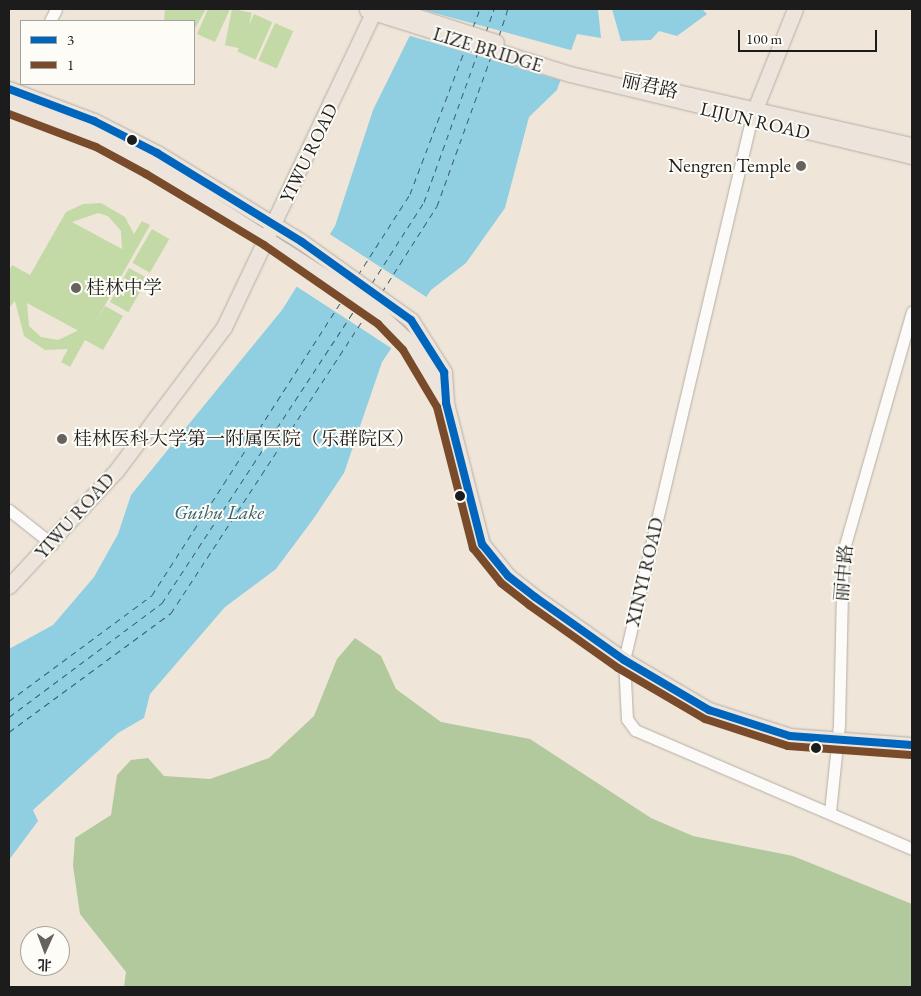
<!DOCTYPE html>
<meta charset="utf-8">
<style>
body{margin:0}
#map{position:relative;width:921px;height:996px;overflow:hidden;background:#efe6d9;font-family:"EB Garamond","Noto Serif SC",serif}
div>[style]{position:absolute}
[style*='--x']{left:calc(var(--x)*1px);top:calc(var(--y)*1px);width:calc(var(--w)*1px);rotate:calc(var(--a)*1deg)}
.green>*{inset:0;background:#c3d9a6;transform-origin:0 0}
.forest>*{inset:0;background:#b1c99d}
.water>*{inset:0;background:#90cfe2}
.pier>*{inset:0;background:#efe6d9;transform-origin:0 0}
.ferry>*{height:1px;margin-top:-0.5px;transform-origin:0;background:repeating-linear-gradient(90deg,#3a606d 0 6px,transparent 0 11px)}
.roads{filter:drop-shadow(0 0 1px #b4aea6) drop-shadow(0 0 1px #b4aea6)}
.minor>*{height:11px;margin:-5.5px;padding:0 5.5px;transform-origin:5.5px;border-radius:5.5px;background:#fdfbf9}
.major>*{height:15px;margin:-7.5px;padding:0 7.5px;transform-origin:7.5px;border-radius:7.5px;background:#ede5dc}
.bus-1>*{height:8px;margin:-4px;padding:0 4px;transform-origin:4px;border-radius:4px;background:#0065bd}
.bus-2>*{height:8px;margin:-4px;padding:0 4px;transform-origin:4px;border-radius:4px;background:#7a4b2a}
.dots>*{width:14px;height:14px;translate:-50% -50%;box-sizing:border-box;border:2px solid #fdfcf7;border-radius:50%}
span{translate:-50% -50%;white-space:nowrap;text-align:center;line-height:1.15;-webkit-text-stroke:4px #fdfcf7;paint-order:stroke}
.street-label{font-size:19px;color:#1c1c1c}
.poi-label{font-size:19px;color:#1c1c1c}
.right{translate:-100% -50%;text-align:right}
.left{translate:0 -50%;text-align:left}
.water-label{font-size:20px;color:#3a606d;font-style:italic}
.frame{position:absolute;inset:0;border:10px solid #1c1c1c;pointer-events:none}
.legend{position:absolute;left:20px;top:20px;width:175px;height:65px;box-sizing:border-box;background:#fdfcf7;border:1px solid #a3a29f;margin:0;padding:6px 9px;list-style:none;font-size:15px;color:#1c1c1c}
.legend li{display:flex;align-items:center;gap:10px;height:25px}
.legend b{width:25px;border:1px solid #a3a29f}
.north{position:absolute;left:20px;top:926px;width:50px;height:50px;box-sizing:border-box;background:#fdfcf7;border:1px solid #a3a29f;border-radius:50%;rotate:182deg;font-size:14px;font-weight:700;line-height:20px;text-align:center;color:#1c1c1c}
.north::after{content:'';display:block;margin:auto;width:18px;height:22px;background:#66635e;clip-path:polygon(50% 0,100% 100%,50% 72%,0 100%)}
.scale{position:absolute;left:738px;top:30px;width:139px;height:22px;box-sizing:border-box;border:2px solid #1c1c1c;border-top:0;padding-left:6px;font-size:15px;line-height:18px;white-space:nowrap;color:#1c1c1c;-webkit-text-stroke:4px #fdfcf7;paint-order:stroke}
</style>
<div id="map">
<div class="green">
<i style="clip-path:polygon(165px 9px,206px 9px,194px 30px,194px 21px,164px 21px)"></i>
<i style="clip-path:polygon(208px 9px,230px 9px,215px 42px,197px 34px)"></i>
<i style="left:232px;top:9px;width:20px;height:37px;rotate:11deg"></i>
<i style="left:254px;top:14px;width:20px;height:41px;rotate:24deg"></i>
<i style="left:275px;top:23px;width:20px;height:41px;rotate:24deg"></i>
<i style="clip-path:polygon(evenodd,101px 203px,125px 217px,134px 234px,142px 221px,150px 225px,91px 330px,105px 306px,123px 316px,103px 350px,85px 340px,70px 367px,61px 362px,68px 349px,45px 350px,24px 336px,15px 301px,9px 308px,9px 271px,12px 265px,30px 275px,66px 212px,83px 204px,101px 203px,98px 213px,108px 216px,121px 231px,122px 249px,72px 222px,98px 213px,101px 203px,27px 303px,77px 330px,77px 331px,58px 340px,41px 337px,29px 326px,27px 303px)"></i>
<i style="left:152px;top:229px;width:20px;height:39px;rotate:30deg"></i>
<i style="left:129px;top:268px;width:21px;height:39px;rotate:29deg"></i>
</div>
<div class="forest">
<i style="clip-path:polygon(355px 638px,381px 656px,396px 689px,441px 722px,530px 739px,651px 818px,693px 836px,793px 856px,912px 904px,912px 987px,124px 987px,126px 972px,80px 914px,73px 866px,75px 838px,111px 815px,117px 775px,131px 760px,148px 758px,164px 776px,210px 779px,269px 758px,314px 716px,337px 659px)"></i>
</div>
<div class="water">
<i style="clip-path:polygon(423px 9px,598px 9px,601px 38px,577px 34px,557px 90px,529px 117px,505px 208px,466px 263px,431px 290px,382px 362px,344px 473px,314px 518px,276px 569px,225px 607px,150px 694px,144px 718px,118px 733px,33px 810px,38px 821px,9px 860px,9px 649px,53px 625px,94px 577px,118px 534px,131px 495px,282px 310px,335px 226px,373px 110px)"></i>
<i style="clip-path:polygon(612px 9px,702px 9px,707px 14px,677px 36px,659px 31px,651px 40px,621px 41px)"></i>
</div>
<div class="pier">
<i style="clip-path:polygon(420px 9px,574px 51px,563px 81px,407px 35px)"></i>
<i style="left:328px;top:233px;width:121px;height:62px;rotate:33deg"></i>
</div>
<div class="ferry">
<i style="--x:473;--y:27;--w:19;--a:-69"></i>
<i style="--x:486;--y:32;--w:24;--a:-71"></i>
<i style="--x:499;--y:36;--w:28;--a:-72"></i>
<i style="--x:358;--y:275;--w:96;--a:-57.3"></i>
<i style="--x:410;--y:194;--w:155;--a:-69.2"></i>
<i style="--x:372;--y:283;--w:96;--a:-57.3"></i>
<i style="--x:424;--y:202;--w:159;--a:-70.2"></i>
<i style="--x:382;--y:292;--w:102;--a:-57.4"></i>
<i style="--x:437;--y:206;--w:158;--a:-70.1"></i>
<i style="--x:9;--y:701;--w:178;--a:-36.5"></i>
<i style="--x:152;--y:595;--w:354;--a:-57.2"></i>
<i style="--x:9;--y:717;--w:191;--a:-36.7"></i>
<i style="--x:162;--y:603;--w:357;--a:-56.7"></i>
<i style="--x:9;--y:732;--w:201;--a:-36.3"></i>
<i style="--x:171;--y:613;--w:358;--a:-56.8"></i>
</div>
<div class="roads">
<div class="minor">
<i style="--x:50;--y:21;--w:13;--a:-63"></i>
<i style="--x:751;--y:120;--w:555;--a:103.23"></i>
<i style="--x:624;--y:660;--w:59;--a:87.1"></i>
<i style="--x:627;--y:719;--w:14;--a:54"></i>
<i style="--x:635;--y:730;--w:301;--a:23.2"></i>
<i style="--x:9;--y:510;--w:55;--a:38.3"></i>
<i style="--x:830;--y:812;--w:87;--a:-84.1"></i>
<i style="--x:839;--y:725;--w:173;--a:-88.7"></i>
<i style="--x:843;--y:552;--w:250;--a:-74"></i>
</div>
<div class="major">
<i style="--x:393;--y:9;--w:108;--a:17.8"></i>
<i style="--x:367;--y:10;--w:213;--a:17.5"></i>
<i style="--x:570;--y:74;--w:352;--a:13.5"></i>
<i style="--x:9;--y:89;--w:91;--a:20.6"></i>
<i style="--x:94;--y:121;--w:71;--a:26.9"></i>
<i style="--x:157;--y:153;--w:170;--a:31.5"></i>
<i style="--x:302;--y:242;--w:134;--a:35.6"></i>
<i style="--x:411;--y:320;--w:62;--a:57.6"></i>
<i style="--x:444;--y:372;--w:31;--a:86"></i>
<i style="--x:446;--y:403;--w:146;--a:75.7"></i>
<i style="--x:482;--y:544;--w:41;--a:50.9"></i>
<i style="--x:508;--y:576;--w:34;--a:38"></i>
<i style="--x:535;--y:597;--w:109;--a:35.3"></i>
<i style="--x:624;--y:660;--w:99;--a:30.5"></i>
<i style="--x:709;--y:710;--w:85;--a:17.8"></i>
<i style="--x:790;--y:736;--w:122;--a:4.2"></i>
<i style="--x:677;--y:92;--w:240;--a:12.8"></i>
<i style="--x:9;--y:103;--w:97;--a:21"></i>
<i style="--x:100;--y:138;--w:58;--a:27.9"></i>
<i style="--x:151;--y:165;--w:259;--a:32.7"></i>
<i style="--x:369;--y:305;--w:57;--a:42.9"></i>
<i style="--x:411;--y:344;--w:69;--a:59.3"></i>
<i style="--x:751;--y:119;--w:118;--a:-68.2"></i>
<i style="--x:9;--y:586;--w:157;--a:-47.1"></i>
<i style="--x:116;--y:471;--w:180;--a:-53.1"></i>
<i style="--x:224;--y:327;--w:352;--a:-64.6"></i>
</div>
</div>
<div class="bus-1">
<i style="--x:9;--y:89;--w:91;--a:20.6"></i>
<i style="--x:94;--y:121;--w:71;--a:26.9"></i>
<i style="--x:157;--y:153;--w:170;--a:31.5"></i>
<i style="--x:302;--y:242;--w:134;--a:35.6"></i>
<i style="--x:411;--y:320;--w:62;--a:57.6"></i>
<i style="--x:444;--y:372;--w:31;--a:86"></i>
<i style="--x:446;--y:403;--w:146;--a:75.7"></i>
<i style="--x:482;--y:544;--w:41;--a:50.9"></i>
<i style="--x:508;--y:576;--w:34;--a:38"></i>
<i style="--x:535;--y:597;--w:109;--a:35.3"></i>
<i style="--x:624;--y:660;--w:99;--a:30.5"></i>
<i style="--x:709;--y:710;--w:85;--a:17.8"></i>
<i style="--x:790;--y:736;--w:122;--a:4.2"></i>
</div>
<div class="bus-2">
<i style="--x:9;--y:114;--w:93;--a:20.8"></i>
<i style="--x:96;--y:147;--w:57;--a:28.4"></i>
<i style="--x:146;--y:174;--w:138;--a:31"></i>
<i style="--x:264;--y:245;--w:139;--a:34.7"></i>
<i style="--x:378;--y:324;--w:36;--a:46"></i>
<i style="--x:403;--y:350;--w:66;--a:59.2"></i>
<i style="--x:437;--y:407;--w:146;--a:75.7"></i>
<i style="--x:473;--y:548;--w:45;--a:51.3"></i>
<i style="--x:501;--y:583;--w:36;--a:38"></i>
<i style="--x:529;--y:605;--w:109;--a:35.3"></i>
<i style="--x:618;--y:668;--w:101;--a:30.4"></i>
<i style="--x:705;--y:719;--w:87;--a:18"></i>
<i style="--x:788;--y:746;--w:123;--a:4.2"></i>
</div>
<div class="dots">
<i style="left:132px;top:140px;background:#1c1c1c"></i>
<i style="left:801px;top:166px;background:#66635e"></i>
<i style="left:76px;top:288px;background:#66635e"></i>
<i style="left:62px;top:439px;background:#66635e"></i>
<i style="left:460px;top:496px;background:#1c1c1c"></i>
<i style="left:816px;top:748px;background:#1c1c1c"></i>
</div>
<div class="street-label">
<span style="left:488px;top:50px;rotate:17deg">LIZE BRIDGE</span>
<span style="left:650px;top:86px;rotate:13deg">丽君路</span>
<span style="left:755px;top:121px;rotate:13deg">LIJUN ROAD</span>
<span style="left:309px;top:153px;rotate:-64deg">YIWU ROAD</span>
<span style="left:75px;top:516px;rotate:-48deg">YIWU ROAD</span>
<span style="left:645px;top:572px;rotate:-77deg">XINYI ROAD</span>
<span style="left:844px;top:573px;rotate:-85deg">丽中路</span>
</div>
<div class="poi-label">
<span class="right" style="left:791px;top:166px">Nengren Temple</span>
<span class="left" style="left:86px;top:288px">桂林中学</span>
<span class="left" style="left:73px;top:439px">桂林医科大学第一附属医院（乐群院区）</span>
</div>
<div class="water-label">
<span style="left:219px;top:512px">Guihu Lake</span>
</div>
<div class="frame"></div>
<ul class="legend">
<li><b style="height:6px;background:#0065bd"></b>3</li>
<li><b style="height:6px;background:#7a4b2a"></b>1</li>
</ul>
<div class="north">北</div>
<div class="scale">100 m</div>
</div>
